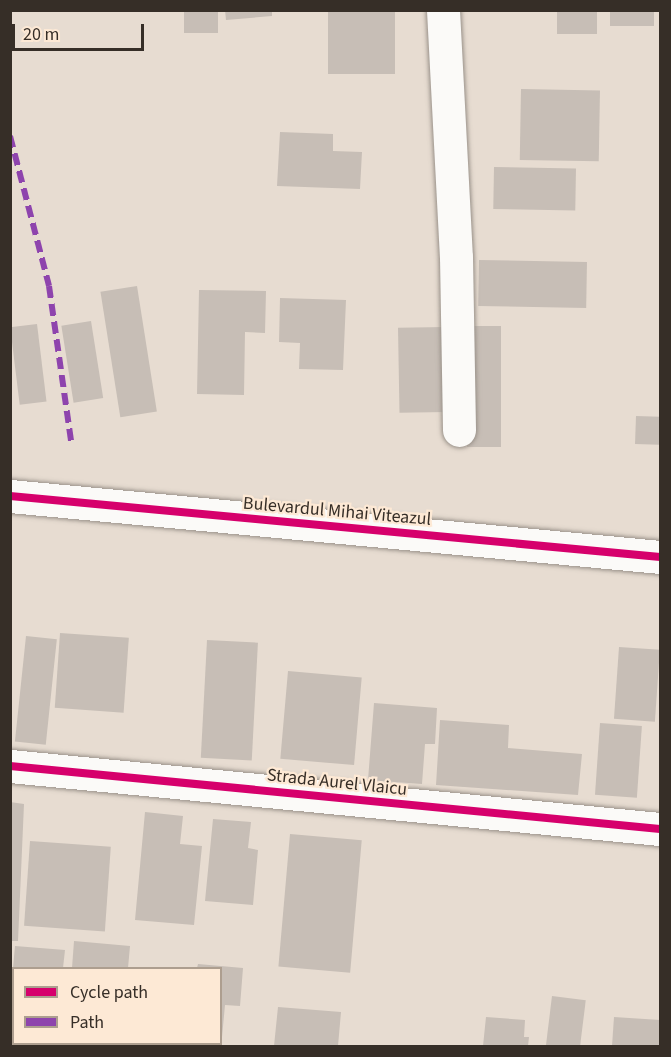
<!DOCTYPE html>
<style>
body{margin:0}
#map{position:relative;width:671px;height:1057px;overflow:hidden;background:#e7dcd1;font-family:"Source Sans 3",sans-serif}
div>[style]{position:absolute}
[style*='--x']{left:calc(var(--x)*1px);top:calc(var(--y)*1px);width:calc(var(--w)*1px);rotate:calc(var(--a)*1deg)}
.building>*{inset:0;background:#c7beb6;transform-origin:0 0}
.roads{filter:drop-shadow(0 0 2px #9a928a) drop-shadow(0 0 2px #9a928a)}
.minor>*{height:33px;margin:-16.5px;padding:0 16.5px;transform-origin:16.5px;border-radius:16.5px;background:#fbfaf8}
.secondary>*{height:33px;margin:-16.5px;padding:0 16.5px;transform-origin:16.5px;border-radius:16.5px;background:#fbfaf8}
.quiet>*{height:6px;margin-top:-3px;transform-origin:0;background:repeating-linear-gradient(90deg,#8e44ad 0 12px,transparent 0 18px)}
.cycleway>*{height:8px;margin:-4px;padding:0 4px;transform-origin:4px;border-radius:4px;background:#d6006c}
span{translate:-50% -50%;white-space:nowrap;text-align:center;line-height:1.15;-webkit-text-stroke:4.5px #fde9d5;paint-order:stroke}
.street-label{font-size:18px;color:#362e27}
.frame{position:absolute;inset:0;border:12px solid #362e27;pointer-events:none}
.legend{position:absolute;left:12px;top:967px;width:210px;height:78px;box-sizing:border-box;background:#fde9d5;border:2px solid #ad9e8f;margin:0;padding:8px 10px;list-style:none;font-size:18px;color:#362e27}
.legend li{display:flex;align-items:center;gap:12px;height:30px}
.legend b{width:30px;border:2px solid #ad9e8f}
.scale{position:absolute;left:12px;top:24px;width:132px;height:27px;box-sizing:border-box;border:3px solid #362e27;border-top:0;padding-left:8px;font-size:18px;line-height:21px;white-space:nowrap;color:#362e27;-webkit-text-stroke:4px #fde9d5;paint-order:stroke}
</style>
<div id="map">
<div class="building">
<i style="left:184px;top:10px;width:34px;height:23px"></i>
<i style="clip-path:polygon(225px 10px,272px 10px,272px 16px,226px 20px)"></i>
<i style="left:328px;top:10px;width:67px;height:64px"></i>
<i style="left:557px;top:10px;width:40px;height:24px"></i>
<i style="left:610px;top:10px;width:44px;height:16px"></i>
<i style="left:521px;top:89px;width:79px;height:71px;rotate:1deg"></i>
<i style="clip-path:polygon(280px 132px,333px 134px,333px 151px,362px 152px,360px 189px,277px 186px)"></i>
<i style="left:494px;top:167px;width:82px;height:42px;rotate:1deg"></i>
<i style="left:479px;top:260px;width:108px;height:46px;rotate:1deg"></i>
<i style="left:137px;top:286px;width:127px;height:37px;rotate:81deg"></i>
<i style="clip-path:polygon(199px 290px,266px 291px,265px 333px,245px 332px,244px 395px,197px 394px)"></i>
<i style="clip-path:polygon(280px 298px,346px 300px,343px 370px,299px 369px,300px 343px,279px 342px)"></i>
<i style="left:91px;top:321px;width:78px;height:30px;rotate:81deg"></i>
<i style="left:37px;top:324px;width:78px;height:27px;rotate:83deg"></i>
<i style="left:501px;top:326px;width:121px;height:34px;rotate:90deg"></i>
<i style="left:445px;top:327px;width:85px;height:47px;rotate:89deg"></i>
<i style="left:636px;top:416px;width:24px;height:28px;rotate:2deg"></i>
<i style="left:60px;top:633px;width:69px;height:75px;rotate:4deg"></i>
<i style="left:26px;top:636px;width:31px;height:106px;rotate:6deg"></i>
<i style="left:207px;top:640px;width:51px;height:118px;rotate:3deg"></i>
<i style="left:619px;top:647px;width:41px;height:72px;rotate:4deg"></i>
<i style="left:288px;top:671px;width:74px;height:88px;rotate:5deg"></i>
<i style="clip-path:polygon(374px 703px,437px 708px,435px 744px,425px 744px,422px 784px,368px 780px)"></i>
<i style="clip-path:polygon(440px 720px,509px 725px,508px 748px,582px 754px,578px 795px,436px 785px)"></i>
<i style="left:600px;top:723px;width:42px;height:72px;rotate:4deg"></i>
<i style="clip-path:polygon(10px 802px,24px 804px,18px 941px,10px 941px)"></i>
<i style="clip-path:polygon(145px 812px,183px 816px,180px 844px,202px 846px,194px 925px,135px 920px)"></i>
<i style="clip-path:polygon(213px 819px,251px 822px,248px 848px,258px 850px,253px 905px,205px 901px)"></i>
<i style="left:290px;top:834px;width:72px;height:133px;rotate:5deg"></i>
<i style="left:30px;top:841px;width:81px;height:85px;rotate:4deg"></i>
<i style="clip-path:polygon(74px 941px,130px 946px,128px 968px,72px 968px)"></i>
<i style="clip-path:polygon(15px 946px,65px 950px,63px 968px,13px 968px)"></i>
<i style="clip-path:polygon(198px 964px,243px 968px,240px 1006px,225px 1005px,222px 1037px,220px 968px,197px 968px)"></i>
<i style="clip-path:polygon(12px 987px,14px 1044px,42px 1044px,42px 1046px,10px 1046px)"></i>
<i style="left:552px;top:996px;width:34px;height:50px;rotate:7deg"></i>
<i style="clip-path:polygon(278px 1007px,341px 1012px,338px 1046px,274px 1046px)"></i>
<i style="clip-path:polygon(486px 1017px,525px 1020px,524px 1037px,529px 1037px,528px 1046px,483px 1046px)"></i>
<i style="clip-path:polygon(614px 1017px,660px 1020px,660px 1046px,612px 1046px)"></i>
<i style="clip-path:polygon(79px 1044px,122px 1044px,79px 1046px)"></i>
<i style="clip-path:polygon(190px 1044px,221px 1044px,189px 1046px)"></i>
</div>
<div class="roads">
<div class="minor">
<i style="--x:443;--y:10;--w:247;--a:87"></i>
<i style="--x:456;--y:257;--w:173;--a:89"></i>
<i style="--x:10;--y:766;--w:653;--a:5.54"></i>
</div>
<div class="secondary">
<i style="--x:10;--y:496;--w:653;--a:5.36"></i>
</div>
</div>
<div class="quiet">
<i style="--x:10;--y:136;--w:155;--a:75.4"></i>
<i style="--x:49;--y:286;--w:157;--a:81.9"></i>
</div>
<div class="cycleway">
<i style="--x:10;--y:496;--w:653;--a:5.36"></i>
<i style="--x:10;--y:766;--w:653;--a:5.54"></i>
</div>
<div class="street-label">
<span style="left:337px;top:512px;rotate:5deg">Bulevardul Mihai Viteazul</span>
<span style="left:337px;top:783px;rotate:6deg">Strada Aurel Vlaicu</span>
</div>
<div class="frame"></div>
<ul class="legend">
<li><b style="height:8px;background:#d6006c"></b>Cycle path</li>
<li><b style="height:8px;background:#8e44ad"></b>Path</li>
</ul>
<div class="scale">20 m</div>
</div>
